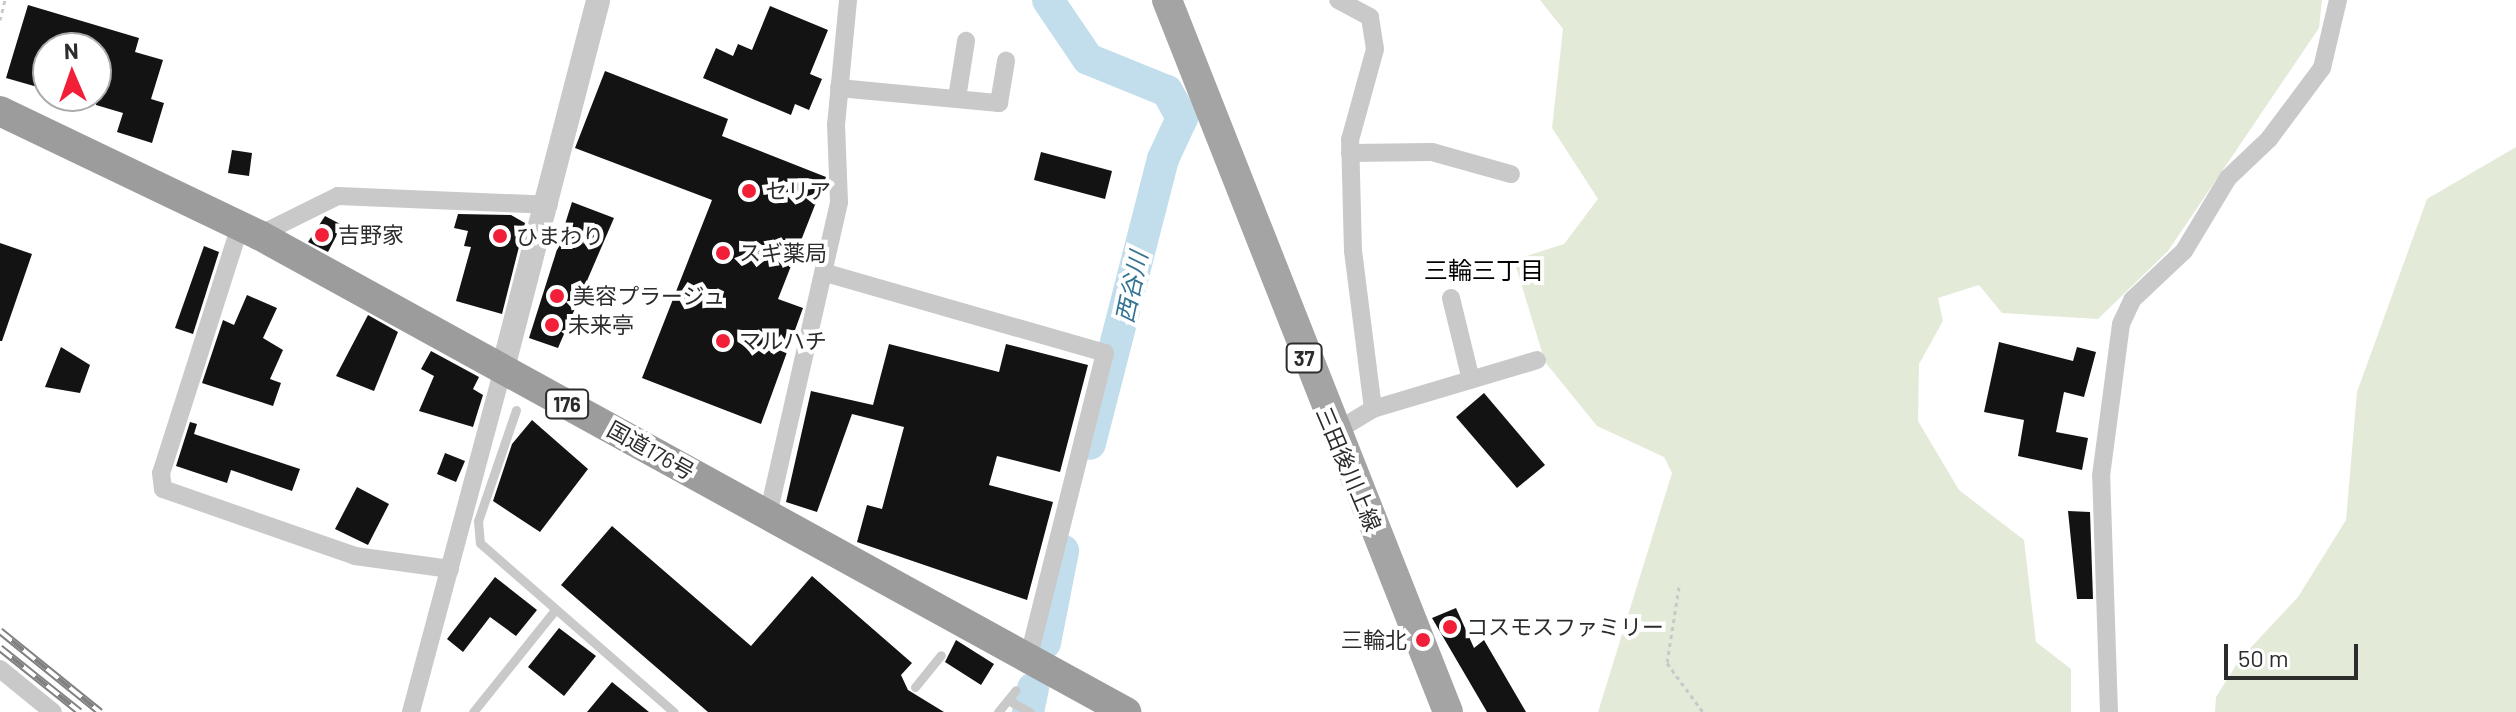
<!DOCTYPE html>
<meta charset="utf-8">
<style>
body{margin:0}
#map{position:relative;width:2516px;height:712px;overflow:hidden;background:#fff;font-family:Barlow,"Noto Sans JP",sans-serif}
div>[style]{position:absolute}
[style*='--x']{left:calc(var(--x)*1px);top:calc(var(--y)*1px);width:calc(var(--w)*1px);rotate:calc(var(--a)*1deg)}
.green>*{inset:0;background:#e3ebd8}
.river>*{height:32px;margin:-16px;padding:0 16px;transform-origin:16px;border-radius:16px;background:#c2deed}
.building>*{inset:0;background:#131313}
.path>*{height:3px;margin-top:-1.5px;transform-origin:0;background:repeating-linear-gradient(90deg,#c9c9c9 0 4px,transparent 0 8px)}
.service>*{height:9px;margin:-4.5px;padding:0 4.5px;transform-origin:4.5px;border-radius:4.5px;background:#c9c9c9}
.minor>*{height:18px;margin:-9px;padding:0 9px;transform-origin:9px;border-radius:9px;background:#c9c9c9}
.tertiary>*{height:24px;margin:-12px;padding:0 12px;transform-origin:12px;border-radius:12px;background:#c9c9c9}
.primary>*{height:30px;margin:-15px;padding:0 15px;transform-origin:15px;border-radius:15px;background:#a4a4a4}
.trunk>*{height:30px;margin:-15px;padding:0 15px;transform-origin:15px;border-radius:15px;background:#9c9c9c}
.rail>*{height:8px;margin-top:-4px;transform-origin:0;background:repeating-linear-gradient(90deg,#fff 0 15px,#818181 0 30px);box-sizing:border-box;border-block:2px solid #818181}
.dots>*{width:22px;height:22px;translate:-50% -50%;box-sizing:border-box;border:4px solid #fff;border-radius:50%}
span{translate:-50% -50%;white-space:nowrap;text-align:center;line-height:1.15;-webkit-text-stroke:8px #fff;paint-order:stroke}
.shield-label span{padding:2px 6px;background:#fff;border:2px solid;border-radius:6px;-webkit-text-stroke-width:0}
.shield-label{font-size:20px;color:#2c2c2c;font-weight:700}
.poi-label{font-size:22px;color:#2c2c2c}
.left{translate:0 -50%;text-align:left}
.right{translate:-100% -50%;text-align:right}
.street-label{font-size:22px;color:#2c2c2c}
.neighbourhood-label{font-size:24px;color:#000}
.water-label{font-size:24px;color:#357393;font-style:italic}
.north{position:absolute;left:32px;top:32px;width:80px;height:80px;box-sizing:border-box;background:#fff;border:2px solid #ababab;border-radius:50%;rotate:358deg;font-size:22px;font-weight:700;line-height:32px;text-align:center;color:#2c2c2c}
.north::after{content:'';display:block;margin:auto;width:28px;height:36px;background:#f12038;clip-path:polygon(50% 0,100% 100%,50% 72%,0 100%)}
.scale{position:absolute;left:2224px;top:644px;width:134px;height:36px;box-sizing:border-box;border:4px solid #2c2c2c;border-top:0;padding-left:10px;font-size:24px;line-height:28px;white-space:nowrap;color:#2c2c2c;-webkit-text-stroke:6px #fff;paint-order:stroke}
</style>
<div id="map">
<div class="green">
<div style="clip-path:polygon(1540px 0,2322px 0,2319px 28px,2168px 251px,2098px 319px,2002px 313px,1979px 285px,1938px 298px,1943px 321px,1919px 364px,1918px 421px,1959px 490px,2024px 540px,2036px 642px,2071px 669px,2071px 712px,1598px 712px,1672px 473px,1664px 457px,1597px 426px,1545px 362px,1514px 260px,1564px 244px,1598px 199px,1552px 128px,1563px 29px)"></div>
<div style="clip-path:polygon(2516px 147px,2516px 712px,2215px 712px,2216px 697px,2240px 659px,2298px 597px,2346px 520px,2357px 392px,2427px 199px)"></div>
</div>
<div class="river">
<div style="--x:1048;--y:0;--w:71;--a:55.9"></div>
<div style="--x:1088;--y:59;--w:85;--a:22.1"></div>
<div style="--x:1167;--y:91;--w:31;--a:61"></div>
<div style="--x:1182;--y:118;--w:45;--a:114.9"></div>
<div style="--x:1163;--y:159;--w:294;--a:104.4"></div>
<div style="--x:1045;--y:643;--w:94;--a:-78.9"></div>
<div style="--x:1028;--y:712;--w:24;--a:-78"></div>
</div>
<div class="building">
<div style="clip-path:polygon(28px 5px,139px 38px,135px 52px,163px 60px,151px 99px,164px 103px,152px 143px,117px 132px,123px 113px,96px 105px,96px 48px,48px 48px,48px 90px,6px 78px)"></div>
<div style="clip-path:polygon(770px 6px,828px 30px,810px 74px,822px 79px,809px 110px,795px 104px,791px 115px,703px 78px,716px 48px,733px 56px,738px 44px,752px 50px)"></div>
<div style="clip-path:polygon(605px 71px,728px 119px,722px 136px,826px 177px,778px 299px,803px 308px,761px 424px,642px 378px,712px 200px,575px 148px)"></div>
<div style="clip-path:polygon(232px 150px,252px 153px,249px 176px,228px 173px)"></div>
<div style="clip-path:polygon(1041px 152px,1112px 171px,1105px 199px,1034px 180px)"></div>
<div style="clip-path:polygon(572px 202px,614px 218px,558px 348px,529px 338px)"></div>
<div style="clip-path:polygon(458px 214px,511px 215px,525px 223px,502px 314px,456px 301px,471px 247px,464px 246px,468px 231px,454px 228px)"></div>
<div style="clip-path:polygon(325px 216px,342px 225px,328px 252px,308px 242px)"></div>
<div style="clip-path:polygon(0 243px,32px 254px,2px 341px,0 341px)"></div>
<div style="clip-path:polygon(204px 246px,219px 252px,193px 334px,175px 328px)"></div>
<div style="clip-path:polygon(247px 295px,277px 308px,263px 338px,283px 350px,270px 379px,281px 383px,273px 406px,202px 383px,223px 320px,234px 325px)"></div>
<div style="clip-path:polygon(368px 315px,398px 332px,374px 391px,336px 376px)"></div>
<div style="clip-path:polygon(1999px 342px,2073px 361px,2077px 347px,2096px 352px,2084px 397px,2064px 392px,2056px 432px,2088px 438px,2082px 470px,2018px 456px,2024px 420px,1984px 412px)"></div>
<div style="clip-path:polygon(889px 344px,999px 372px,1006px 344px,1088px 365px,1060px 472px,997px 456px,989px 485px,1053px 502px,1027px 600px,857px 542px,867px 505px,882px 509px,904px 427px,852px 414px,817px 512px,786px 502px,811px 391px,873px 405px)"></div>
<div style="clip-path:polygon(61px 347px,90px 365px,80px 393px,45px 387px)"></div>
<div style="clip-path:polygon(431px 351px,479px 377px,473px 389px,483px 395px,473px 427px,419px 411px,434px 376px,421px 369px)"></div>
<div style="clip-path:polygon(1484px 393px,1545px 465px,1517px 488px,1456px 417px)"></div>
<div style="clip-path:polygon(532px 420px,588px 469px,540px 532px,493px 501px,512px 444px)"></div>
<div style="clip-path:polygon(190px 422px,197px 424px,194px 434px,300px 469px,292px 491px,231px 470px,227px 483px,176px 466px)"></div>
<div style="clip-path:polygon(445px 453px,465px 461px,456px 482px,437px 474px)"></div>
<div style="clip-path:polygon(357px 487px,389px 504px,368px 545px,335px 529px)"></div>
<div style="clip-path:polygon(2068px 511px,2090px 512px,2093px 599px,2077px 599px)"></div>
<div style="clip-path:polygon(612px 526px,751px 646px,812px 576px,912px 663px,901px 675px,908px 690px,944px 712px,708px 712px,561px 585px)"></div>
<div style="clip-path:polygon(495px 577px,537px 610px,516px 636px,490px 617px,463px 652px,447px 639px)"></div>
<div style="clip-path:polygon(1456px 608px,1474px 648px,1484px 640px,1526px 712px,1487px 712px,1432px 618px)"></div>
<div style="clip-path:polygon(559px 628px,596px 656px,564px 696px,528px 667px)"></div>
<div style="clip-path:polygon(956px 640px,994px 664px,981px 685px,945px 662px)"></div>
<div style="clip-path:polygon(612px 682px,649px 712px,587px 712px)"></div>
</div>
<div class="path">
<div style="--x:0;--y:20;--w:21;--a:-76"></div>
<div style="--x:1679;--y:587;--w:77;--a:99"></div>
<div style="--x:1667;--y:663;--w:61;--a:53.7"></div>
</div>
<div class="service">
<div style="--x:516;--y:410;--w:117;--a:108.9"></div>
<div style="--x:478;--y:521;--w:22;--a:85"></div>
<div style="--x:480;--y:543;--w:257;--a:41.1"></div>
<div style="--x:915;--y:687;--w:41;--a:-50.9"></div>
<div style="--x:1008;--y:700;--w:25;--a:29"></div>
<div style="--x:473;--y:712;--w:131;--a:-51.2"></div>
<div style="--x:998;--y:712;--w:28;--a:-51"></div>
</div>
<div class="minor">
<div style="--x:839;--y:88;--w:161;--a:5.4"></div>
<div style="--x:999;--y:103;--w:43;--a:-80.5"></div>
<div style="--x:957;--y:98;--w:58;--a:-81"></div>
<div style="--x:1350;--y:153;--w:82;--a:-0.7"></div>
<div style="--x:1432;--y:152;--w:82;--a:15.6"></div>
<div style="--x:240;--y:226;--w:259;--a:107.7"></div>
<div style="--x:161;--y:473;--w:16;--a:83"></div>
<div style="--x:163;--y:489;--w:203;--a:19.2"></div>
<div style="--x:355;--y:556;--w:96;--a:7.8"></div>
<div style="--x:259;--y:235;--w:88;--a:-26.3"></div>
<div style="--x:338;--y:196;--w:211;--a:2.4"></div>
<div style="--x:826;--y:273;--w:290;--a:16"></div>
<div style="--x:1105;--y:353;--w:317;--a:104.1"></div>
<div style="--x:1451;--y:298;--w:84;--a:76.3"></div>
<div style="--x:1373;--y:409;--w:171;--a:-16.6"></div>
<div style="--x:1333;--y:433;--w:47;--a:-31"></div>
<div style="--x:1373;--y:409;--w:159;--a:-97.2"></div>
<div style="--x:1353;--y:251;--w:111;--a:-91.5"></div>
<div style="--x:1350;--y:140;--w:94;--a:-74.6"></div>
<div style="--x:1375;--y:49;--w:32;--a:-99"></div>
<div style="--x:1370;--y:17;--w:36;--a:-152"></div>
<div style="--x:768;--y:515;--w:321;--a:-77.2"></div>
<div style="--x:839;--y:202;--w:77;--a:-92.2"></div>
<div style="--x:836;--y:125;--w:126;--a:-84.5"></div>
<div style="--x:0;--y:669;--w:68;--a:39.1"></div>
<div style="--x:411;--y:712;--w:352;--a:-75"></div>
<div style="--x:2109;--y:712;--w:236;--a:-91.9"></div>
<div style="--x:2101;--y:476;--w:153;--a:-82.5"></div>
<div style="--x:2121;--y:324;--w:26;--a:-65"></div>
<div style="--x:2132;--y:300;--w:71;--a:-43.3"></div>
<div style="--x:2184;--y:251;--w:85;--a:-58.9"></div>
<div style="--x:2228;--y:178;--w:57;--a:-43.6"></div>
<div style="--x:2269;--y:139;--w:89;--a:-53.3"></div>
<div style="--x:2322;--y:68;--w:70;--a:-76.8"></div>
</div>
<div class="tertiary">
<div style="--x:502;--y:372;--w:384;--a:-75.5"></div>
</div>
<div class="primary">
<div style="--x:1167;--y:0;--w:765;--a:68.46"></div>
</div>
<div class="trunk">
<div style="--x:0;--y:111;--w:287;--a:25.6"></div>
<div style="--x:259;--y:235;--w:990;--a:28.82"></div>
</div>
<div class="rail">
<div style="--x:0;--y:631;--w:129;--a:39"></div>
<div style="--x:0;--y:648;--w:102;--a:38.7"></div>
</div>
<div class="dots">
<div style="left:749px;top:191px;background:#f12038"></div>
<div style="left:322px;top:235px;background:#f12038"></div>
<div style="left:500px;top:236px;background:#f12038"></div>
<div style="left:723px;top:253px;background:#f12038"></div>
<div style="left:557px;top:296px;background:#f12038"></div>
<div style="left:552px;top:325px;background:#f12038"></div>
<div style="left:723px;top:341px;background:#f12038"></div>
<div style="left:1450px;top:627px;background:#f12038"></div>
<div style="left:1423px;top:640px;background:#f12038"></div>
</div>
<div class="shield-label">
<span style="left:1304px;top:358px">37</span>
<span style="left:567px;top:404px">176</span>
</div>
<div class="poi-label">
<span class="left" style="left:765px;top:191px">セリア</span>
<span class="left" style="left:338px;top:235px">吉野家</span>
<span class="left" style="left:516px;top:236px">ひまわり</span>
<span class="left" style="left:739px;top:253px">スギ薬局</span>
<span class="left" style="left:573px;top:296px">美容プラージュ</span>
<span class="left" style="left:568px;top:325px">未来亭</span>
<span class="left" style="left:739px;top:341px">マルハチ</span>
<span class="left" style="left:1466px;top:627px">コスモスファミリー</span>
<span class="right" style="left:1407px;top:640px">三輪北</span>
</div>
<div class="street-label">
<span style="left:651px;top:450px;rotate:29deg">国道176号</span>
<span style="left:1349px;top:469px;rotate:67deg">三田後川上線</span>
</div>
<div class="neighbourhood-label">
<span style="left:1484px;top:270px">三輪三丁目</span>
</div>
<div class="water-label">
<span style="left:1131px;top:287px;rotate:-78deg">西谷川</span>
</div>
<div class="north">N</div>
<div class="scale">50 m</div>
</div>
